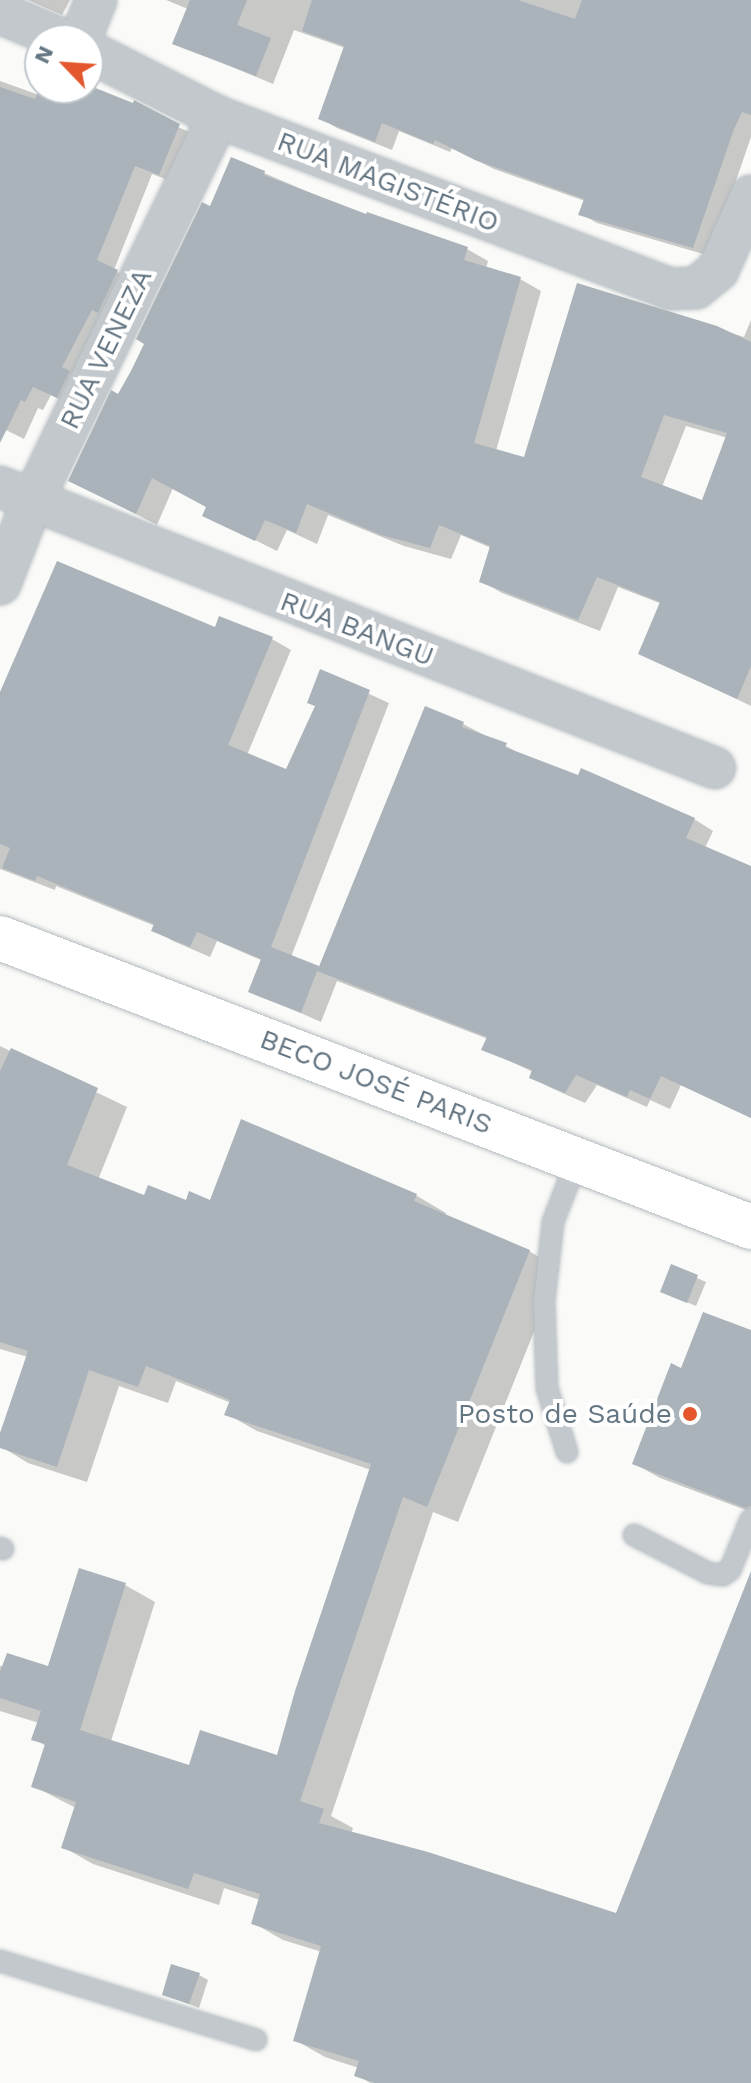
<!DOCTYPE html>
<meta charset="utf-8">
<style>
body{margin:0}
#map{position:relative;width:751px;height:2083px;overflow:hidden;background:#fafaf8;font-family:"Work Sans",sans-serif}
div>[style]{position:absolute}
[style*='--x']{left:calc(var(--x)*1px);top:calc(var(--y)*1px);width:calc(var(--w)*1px);rotate:calc(var(--a)*1deg)}
.shadow>*{inset:0;background:#0003}
.building>*{inset:0;background:#aab3b9}
.roads{filter:drop-shadow(0 0 2px #b3babf) drop-shadow(0 0 2px #b3babf)}
.lane>*{height:20px;margin:-10px;padding:0 10px;transform-origin:10px;border-radius:10px;background:#c3c8cc}
.street>*{height:40px;margin:-20px;padding:0 20px;transform-origin:20px;border-radius:20px;background:#c3c8cc}
.secondary>*{height:44px;margin:-22px;padding:0 22px;transform-origin:22px;border-radius:22px;background:#fff}
.dots>*{width:22px;height:22px;translate:-50% -50%;box-sizing:border-box;border:4px solid #fff;border-radius:50%}
span{translate:-50% -50%;white-space:nowrap;text-align:center;line-height:1.15;-webkit-text-stroke:8px #fff;paint-order:stroke}
.street-label{font-size:28px;color:#657683}
.poi-label{font-size:28px;color:#657683}
.right{translate:-100% -50%;text-align:right}
.north{position:absolute;left:24px;top:24px;width:80px;height:80px;box-sizing:border-box;background:#fff;border:2px solid #c1c8cd;border-radius:50%;rotate:295deg;font-size:22px;font-weight:700;line-height:32px;text-align:center;color:#657683}
.north::after{content:'';display:block;margin:auto;width:28px;height:36px;background:#e4572e;clip-path:polygon(50% 0,100% 100%,50% 72%,0 100%)}
</style>
<div id="map">
<div class="shadow">
<div style="clip-path:polygon(7px 0,70px 0,62px 15px,28px 0)"></div>
<div style="clip-path:polygon(166px 0,751px 0,751px 137px,710px 256px,597px 223px,581px 214px,585px 201px,494px 169px,452px 148px,450px 152px,399px 131px,392px 150px,337px 128px,320px 118px,345px 48px,294px 30px,273px 84px,175px 43px,188px 9px)"></div>
<div style="clip-path:polygon(0 81px,39px 95px,59px 88px,88px 87px,196px 135px,176px 183px,152px 174px,114px 270px,134px 282px,74px 406px,51px 395px,43px 410px,38px 408px,24px 439px,0 427px)"></div>
<div style="clip-path:polygon(evenodd,264px 173px,367px 217px,467px 249px,488px 261px,486px 269px,520px 279px,541px 291px,496px 451px,525px 460px,579px 285px,744px 337px,751px 320px,751px 706px,641px 653px,662px 604px,618px 587px,600px 631px,502px 593px,481px 581px,491px 548px,461px 535px,451px 559px,404px 546px,328px 515px,317px 544px,287px 530px,277px 551px,205px 515px,209px 507px,173px 488px,157px 525px,70px 480px,119px 396px,211px 208px,264px 173px,686px 426px,728px 438px,703px 503px,662px 487px,686px 426px)"></div>
<div style="clip-path:polygon(216px 629px,272px 639px,291px 650px,247px 755px,287px 771px,317px 706px,321px 672px,389px 703px,291px 957px,320px 969px,463px 724px,525px 756px,694px 819px,713px 831px,705px 848px,751px 868px,751px 1118px,681px 1085px,670px 1109px,650px 1100px,647px 1107px,597px 1085px,585px 1103px,551px 1088px,531px 1077px,533px 1072px,484px 1049px,488px 1039px,337px 981px,321px 1022px,251px 991px,263px 961px,217px 941px,210px 957px,173px 941px,154px 930px,155px 926px,56px 886px,55px 890px,0 869px,0 698px)"></div>
<div style="clip-path:polygon(0 1046px,127px 1107px,98px 1180px,145px 1198px,211px 1203px,242px 1121px,417px 1196px,446px 1213px,445px 1216px,529px 1251px,559px 1269px,458px 1522px,433px 1512px,331px 1816px,353px 1828px,351px 1834px,617px 1915px,751px 1573px,751px 2083px,370px 2083px,357px 2075px,359px 2068px,325px 2057px,295px 2040px,322px 1952px,283px 1940px,253px 1923px,260px 1900px,224px 1888px,219px 1905px,93px 1864px,63px 1847px,76px 1808px,33px 1786px,46px 1746px,34px 1739px,39px 1723px,0 1711px,0 1666px,49px 1669px,125px 1585px,155px 1602px,111px 1741px,190px 1768px,278px 1757px,371px 1470px,257px 1431px,227px 1414px,231px 1403px,176px 1381px,168px 1403px,119px 1386px,87px 1482px,28px 1463px,0 1446px,28px 1357px,0 1349px)"></div>
<div style="clip-path:polygon(672px 1267px,706px 1282px,696px 1306px,671px 1296px)"></div>
<div style="clip-path:polygon(751px 1332px,751px 1512px,660px 1478px,635px 1464px,683px 1370px)"></div>
<div style="clip-path:polygon(199px 1975px,208px 1980px,199px 2008px,164px 1994px)"></div>
</div>
<div class="building">
<div style="clip-path:polygon(190px 0,247px 0,237px 25px,271px 38px,256px 76px,172px 44px)"></div>
<div style="clip-path:polygon(312px 0,518px 0,575px 19px,582px 0,751px 0,751px 115px,742px 112px,734px 129px,693px 248px,578px 215px,584px 199px,475px 160px,435px 140px,433px 144px,382px 123px,375px 142px,318px 119px,344px 46px,302px 31px)"></div>
<div style="clip-path:polygon(88px 85px,133px 103px,134px 100px,180px 124px,159px 175px,135px 166px,97px 260px,118px 270px,98px 313px,92px 310px,62px 367px,70px 371px,57px 398px,33px 387px,25px 402px,21px 400px,0 443px,0 87px,35px 99px,40px 87px,88px 88px)"></div>
<div style="clip-path:polygon(evenodd,231px 157px,265px 171px,264px 175px,366px 214px,367px 212px,468px 247px,464px 260px,521px 277px,474px 443px,524px 457px,577px 283px,717px 326px,751px 342px,751px 666px,737px 699px,638px 654px,660px 602px,597px 577px,578px 620px,479px 582px,490px 546px,439px 525px,430px 548px,381px 535px,307px 504px,296px 533px,265px 520px,255px 541px,202px 516px,206px 507px,152px 478px,136px 514px,68px 481px,111px 390px,118px 394px,132px 369px,144px 344px,136px 339px,202px 202px,210px 206px,231px 157px,664px 415px,727px 433px,702px 500px,641px 477px,664px 415px)"></div>
<div style="clip-path:polygon(57px 561px,215px 627px,219px 616px,273px 637px,228px 745px,286px 769px,315px 706px,307px 703px,320px 669px,370px 690px,271px 947px,319px 966px,318px 969px,425px 706px,464px 722px,462px 727px,507px 743px,505px 747px,578px 775px,581px 768px,695px 818px,686px 838px,751px 866px,751px 1118px,661px 1076px,650px 1099px,630px 1090px,627px 1097px,576px 1075px,565px 1093px,529px 1078px,532px 1070px,481px 1050px,487px 1037px,317px 971px,301px 1013px,248px 992px,261px 959px,197px 932px,190px 947px,151px 931px,154px 924px,37px 876px,35px 881px,2px 868px,10px 848px,0 844px,0 692px)"></div>
<div style="clip-path:polygon(11px 1048px,98px 1088px,67px 1165px,144px 1195px,148px 1185px,186px 1200px,189px 1191px,210px 1200px,241px 1119px,417px 1194px,414px 1201px,530px 1250px,427px 1507px,403px 1497px,300px 1801px,324px 1809px,319px 1823px,428px 1852px,616px 1913px,751px 1571px,751px 2083px,375px 2083px,354px 2076px,359px 2061px,293px 2041px,321px 1946px,251px 1924px,260px 1894px,194px 1873px,188px 1889px,61px 1848px,76px 1802px,31px 1787px,45px 1744px,31px 1740px,41px 1711px,0 1698px,0 1672px,7px 1653px,48px 1666px,79px 1568px,126px 1583px,80px 1730px,189px 1765px,200px 1730px,277px 1755px,295px 1691px,371px 1464px,224px 1415px,230px 1400px,146px 1366px,138px 1387px,89px 1370px,57px 1467px,0 1448px,0 1433px,28px 1351px,0 1342px,0 1071px)"></div>
<div style="clip-path:polygon(671px 1264px,698px 1275px,687px 1303px,660px 1292px)"></div>
<div style="clip-path:polygon(703px 1312px,751px 1330px,751px 1506px,745px 1508px,632px 1464px,671px 1363px,681px 1368px)"></div>
<div style="clip-path:polygon(171px 1964px,200px 1973px,189px 2004px,162px 1995px)"></div>
</div>
<div class="roads">
<div class="lane">
<div style="--x:567;--y:1452;--w:67;--a:-107.4"></div>
<div style="--x:547;--y:1388;--w:87;--a:-92"></div>
<div style="--x:544;--y:1301;--w:80;--a:-83.5"></div>
<div style="--x:553;--y:1222;--w:66;--a:-68.8"></div>
<div style="--x:634;--y:1535;--w:83;--a:27.2"></div>
<div style="--x:708;--y:1573;--w:15;--a:8"></div>
<div style="--x:723;--y:1575;--w:9;--a:-36"></div>
<div style="--x:730;--y:1570;--w:55;--a:-67.6"></div>
<div style="--x:0;--y:1548;--w:3;--a:18"></div>
<div style="--x:0;--y:1961;--w:268;--a:17.1"></div>
</div>
<div class="street">
<div style="--x:0;--y:13;--w:69;--a:22.9"></div>
<div style="--x:80;--y:40;--w:43;--a:-68.2"></div>
<div style="--x:88;--y:51;--w:146;--a:26.9"></div>
<div style="--x:218;--y:117;--w:484;--a:20.8"></div>
<div style="--x:670;--y:289;--w:26;--a:-2"></div>
<div style="--x:696;--y:288;--w:28;--a:-39"></div>
<div style="--x:718;--y:270;--w:81;--a:-66"></div>
<div style="--x:0;--y:487;--w:768;--a:21.46"></div>
<div style="--x:0;--y:584;--w:88;--a:-68.7"></div>
<div style="--x:32;--y:502;--w:428;--a:-64.2"></div>
</div>
<div class="secondary">
<div style="--x:0;--y:938;--w:805;--a:21.05"></div>
</div>
</div>
<div class="dots">
<div style="left:690px;top:1414px;background:#e4572e"></div>
</div>
<div class="street-label">
<span style="left:388px;top:182px;rotate:21deg">RUA MAGISTÉRIO</span>
<span style="left:106px;top:349px;rotate:-64deg">RUA VENEZA</span>
<span style="left:357px;top:629px;rotate:21deg">RUA BANGU</span>
<span style="left:376px;top:1082px;rotate:21deg">BECO JOSÉ PARIS</span>
</div>
<div class="poi-label">
<span class="right" style="left:672px;top:1414px">Posto de Saúde</span>
</div>
<div class="north">N</div>
</div>
